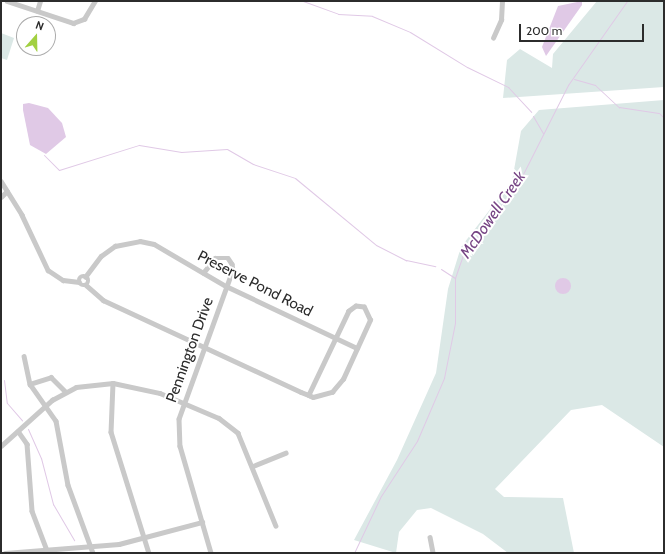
<!DOCTYPE html>
<style>
body{margin:0}
#map{position:relative;width:665px;height:554px;overflow:hidden;background:#fff;font-family:Cabin,sans-serif}
div>[style]{position:absolute}
[style*='--x']{left:calc(var(--x)*1px);top:calc(var(--y)*1px);width:calc(var(--w)*1px);rotate:calc(var(--a)*1deg)}
.green>*{inset:0;background:#dbe8e6}
.water>*{inset:0;background:#e0c9e6}
.round{border-radius:50%}
.stream>*{height:1px;margin:-0.5px;padding:0 0.5px;transform-origin:0.5px;border-radius:0.5px;background:#e0c9e6}
.minor>*{height:4.5px;margin:-2.25px;padding:0 2.25px;transform-origin:2.25px;border-radius:2.25px;background:#c9c9c9}
.minor>.ring{margin:-2.25px;padding:0;box-sizing:content-box;background:none;border:4.5px solid #c9c9c9;border-radius:50%}
span{translate:-50% -50%;white-space:nowrap;text-align:center;line-height:1.15;-webkit-text-stroke:4px #fff;paint-order:stroke}
.street-label{font-size:15px;color:#2c2c2c}
.water-label{font-size:16px;color:#764484;font-style:italic}
.frame{position:absolute;inset:0;border:2px solid #2c2c2c;pointer-events:none}
.north{position:absolute;left:16px;top:16px;width:40px;height:40px;box-sizing:border-box;background:#fff;border:1px solid #ababab;border-radius:50%;rotate:20deg;font-size:11px;font-weight:700;line-height:16px;text-align:center;color:#2c2c2c}
.north::after{content:'';display:block;margin:auto;width:14px;height:18px;background:#a2d041;clip-path:polygon(50% 0,100% 100%,50% 72%,0 100%)}
.scale{position:absolute;left:519px;top:24px;width:125px;height:18px;box-sizing:border-box;border:2px solid #2c2c2c;border-top:0;padding-left:5px;font-size:12px;line-height:14px;white-space:nowrap;color:#2c2c2c;-webkit-text-stroke:3px #fff;paint-order:stroke}
</style>
<div id="map">
<div class="green">
<div style="clip-path:polygon(597px 1px,664px 1px,664px 87px,503px 98px,507px 60px,520px 49px,552px 68px,553px 54px)"></div>
<div style="clip-path:polygon(1px 33px,14px 38px,7px 60px,1px 58px)"></div>
<div style="clip-path:polygon(664px 100px,664px 447px,602px 405px,571px 410px,495px 489px,504px 497px,563px 498px,574px 553px,508px 553px,483px 534px,431px 508px,417px 510px,399px 532px,396px 553px,354px 540px,397px 460px,436px 373px,448px 289px,461px 247px,512px 181px,521px 131px,539px 110px)"></div>
</div>
<div class="water">
<div style="clip-path:polygon(582px 1px,582px 5px,546px 56px,542px 47px,558px 6px)"></div>
<div style="clip-path:polygon(29px 103px,48px 108px,62px 123px,66px 137px,46px 154px,30px 145px,23px 110px,23px 104px)"></div>
<div class="round" style="left:555px;top:278px;width:16px;height:16px"></div>
</div>
<div class="stream">
<div style="--x:303;--y:1;--w:37;--a:20"></div>
<div style="--x:338;--y:14;--w:34;--a:3"></div>
<div style="--x:372;--y:16;--w:41;--a:22.8"></div>
<div style="--x:410;--y:32;--w:67;--a:31.6"></div>
<div style="--x:467;--y:67;--w:46;--a:26"></div>
<div style="--x:508;--y:87;--w:34;--a:47"></div>
<div style="--x:574;--y:79;--w:22;--a:16"></div>
<div style="--x:595;--y:85;--w:33;--a:43"></div>
<div style="--x:619;--y:107;--w:40;--a:8.5"></div>
<div style="--x:659;--y:113;--w:7;--a:45"></div>
<div style="--x:533;--y:116;--w:20;--a:60"></div>
<div style="--x:44;--y:155;--w:21;--a:45"></div>
<div style="--x:59;--y:170;--w:84;--a:-17.4"></div>
<div style="--x:139;--y:145;--w:43;--a:9.5"></div>
<div style="--x:181;--y:152;--w:46;--a:-3.7"></div>
<div style="--x:227;--y:149;--w:30;--a:30"></div>
<div style="--x:253;--y:164;--w:44;--a:18.4"></div>
<div style="--x:295;--y:178;--w:105;--a:39.6"></div>
<div style="--x:376;--y:245;--w:34;--a:27"></div>
<div style="--x:406;--y:260;--w:30;--a:12"></div>
<div style="--x:441;--y:269;--w:17;--a:33"></div>
<div style="--x:4;--y:380;--w:23;--a:83"></div>
<div style="--x:7;--y:403;--w:23;--a:49"></div>
<div style="--x:28;--y:429;--w:32;--a:66"></div>
<div style="--x:41;--y:458;--w:48;--a:75.4"></div>
<div style="--x:53;--y:504;--w:42;--a:59.7"></div>
<div style="--x:354;--y:553;--w:63;--a:-64.7"></div>
<div style="--x:381;--y:496;--w:66;--a:-56.8"></div>
<div style="--x:417;--y:441;--w:69;--a:-66.8"></div>
<div style="--x:444;--y:378;--w:56;--a:-78.7"></div>
<div style="--x:455;--y:323;--w:45;--a:-90"></div>
<div style="--x:455;--y:278;--w:24;--a:-71"></div>
<div style="--x:463;--y:255;--w:92;--a:-52.5"></div>
<div style="--x:519;--y:182;--w:109;--a:-63.2"></div>
<div style="--x:568;--y:85;--w:103;--a:-54.9"></div>
</div>
<div class="minor">
<div style="--x:7;--y:1;--w:70;--a:18.4"></div>
<div style="--x:73;--y:23;--w:12;--a:-20"></div>
<div style="--x:84;--y:19;--w:21;--a:-59"></div>
<div style="--x:37;--y:11;--w:10;--a:-73"></div>
<div style="--x:493;--y:38;--w:20;--a:-66"></div>
<div style="--x:501;--y:20;--w:19;--a:-87"></div>
<div style="--x:1;--y:181;--w:40;--a:58"></div>
<div style="--x:22;--y:215;--w:61;--a:64.7"></div>
<div style="--x:48;--y:270;--w:18;--a:34"></div>
<div style="--x:63;--y:280;--w:16;--a:7"></div>
<div style="--x:1;--y:197;--w:8;--a:-45"></div>
<div style="--x:203;--y:273;--w:19;--a:-51"></div>
<div style="--x:215;--y:258;--w:13;--a:0"></div>
<div style="--x:228;--y:258;--w:7;--a:56"></div>
<div style="--x:232;--y:264;--w:6;--a:81"></div>
<div style="--x:233;--y:270;--w:158;--a:109.9"></div>
<div style="--x:179;--y:419;--w:27;--a:88"></div>
<div style="--x:180;--y:446;--w:111;--a:73.8"></div>
<div class="ring" style="left:79.5px;top:276.5px;width:4.5px;height:4.5px"></div>
<div style="--x:85;--y:277;--w:26;--a:-53"></div>
<div style="--x:101;--y:256;--w:17;--a:-36"></div>
<div style="--x:115;--y:246;--w:25;--a:-11"></div>
<div style="--x:140;--y:241;--w:14;--a:12"></div>
<div style="--x:154;--y:244;--w:83;--a:30.3"></div>
<div style="--x:226;--y:286;--w:145;--a:25.3"></div>
<div style="--x:86;--y:285;--w:23;--a:41"></div>
<div style="--x:103;--y:300;--w:218;--a:24.9"></div>
<div style="--x:301;--y:392;--w:9;--a:21"></div>
<div style="--x:309;--y:395;--w:4;--a:27"></div>
<div style="--x:313;--y:397;--w:20;--a:-15"></div>
<div style="--x:332;--y:392;--w:17;--a:-50"></div>
<div style="--x:343;--y:379;--w:65;--a:-65.4"></div>
<div style="--x:370;--y:320;--w:14;--a:-115"></div>
<div style="--x:364;--y:307;--w:8;--a:-173"></div>
<div style="--x:356;--y:306;--w:9;--a:144"></div>
<div style="--x:349;--y:311;--w:93;--a:115.5"></div>
<div style="--x:24;--y:356;--w:29;--a:78"></div>
<div style="--x:30;--y:384;--w:45;--a:54.9"></div>
<div style="--x:56;--y:421;--w:65;--a:79.4"></div>
<div style="--x:68;--y:485;--w:72;--a:69.8"></div>
<div style="--x:113;--y:383;--w:49;--a:92.3"></div>
<div style="--x:111;--y:432;--w:127;--a:72.6"></div>
<div style="--x:30;--y:384;--w:22;--a:-18"></div>
<div style="--x:51;--y:377;--w:20;--a:45"></div>
<div style="--x:18;--y:431;--w:16;--a:55"></div>
<div style="--x:27;--y:444;--w:67;--a:85.7"></div>
<div style="--x:32;--y:511;--w:45;--a:69.1"></div>
<div style="--x:1;--y:446;--w:69;--a:-42"></div>
<div style="--x:52;--y:400;--w:27;--a:-28"></div>
<div style="--x:76;--y:387;--w:37;--a:-6"></div>
<div style="--x:113;--y:383;--w:48;--a:12"></div>
<div style="--x:160;--y:393;--w:64;--a:23"></div>
<div style="--x:219;--y:418;--w:24;--a:38"></div>
<div style="--x:238;--y:433;--w:100;--a:67.8"></div>
<div style="--x:253;--y:466;--w:35;--a:-22"></div>
<div style="--x:430;--y:537;--w:16;--a:79"></div>
<div style="--x:5;--y:553;--w:114;--a:-4.5"></div>
<div style="--x:119;--y:544;--w:86;--a:-14.8"></div>
</div>
<div class="street-label">
<span style="left:255px;top:284px;rotate:27deg">Preserve Pond Road</span>
<span style="left:190px;top:350px;rotate:-70deg">Pennington Drive</span>
</div>
<div class="water-label">
<span style="left:493px;top:215px;rotate:-55deg">McDowell Creek</span>
</div>
<div class="frame"></div>
<div class="north">N</div>
<div class="scale">200 m</div>
</div>
